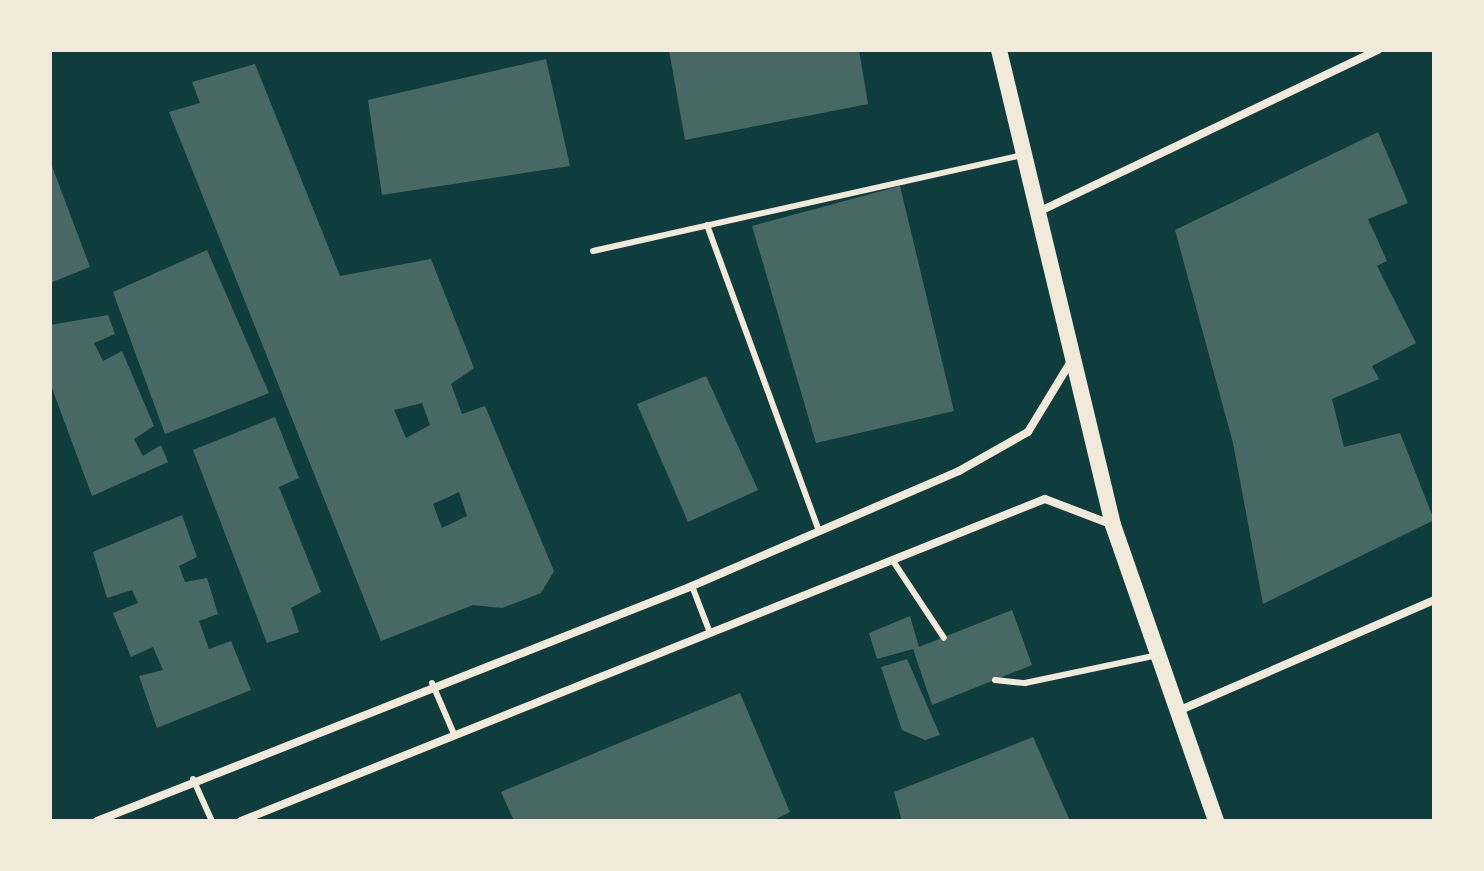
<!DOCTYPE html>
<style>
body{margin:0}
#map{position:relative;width:1484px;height:871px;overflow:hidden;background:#0f3d3e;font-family:"Crimson Pro",serif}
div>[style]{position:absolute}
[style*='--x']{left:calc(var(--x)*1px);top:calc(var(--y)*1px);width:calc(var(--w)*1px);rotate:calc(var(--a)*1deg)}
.building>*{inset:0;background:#486865}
.service>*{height:6px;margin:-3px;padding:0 3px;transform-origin:3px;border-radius:3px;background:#f1e9da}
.minor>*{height:8px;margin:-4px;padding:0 4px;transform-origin:4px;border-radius:4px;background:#f1e9da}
.secondary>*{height:16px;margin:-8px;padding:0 8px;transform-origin:8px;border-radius:8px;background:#f1e9da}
span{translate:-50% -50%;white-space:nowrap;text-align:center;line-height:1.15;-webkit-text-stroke:8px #f1e9da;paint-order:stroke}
.frame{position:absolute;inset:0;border:52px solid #f1e9da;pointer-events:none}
</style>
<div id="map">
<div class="building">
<div style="clip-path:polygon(669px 50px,859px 50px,868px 104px,685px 140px)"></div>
<div style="clip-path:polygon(546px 59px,570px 166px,382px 195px,368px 100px)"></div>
<div style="clip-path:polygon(evenodd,255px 64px,340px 276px,431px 259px,474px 368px,451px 384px,462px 414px,485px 406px,554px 571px,541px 593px,502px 608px,473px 605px,381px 641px,169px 112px,200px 103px,192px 82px,255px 64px,422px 403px,430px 425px,406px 438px,394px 410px,422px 403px,255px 64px,459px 492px,467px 516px,442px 528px,433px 504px,459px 492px)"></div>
<div style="clip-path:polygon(1378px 132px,1408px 203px,1368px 219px,1387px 261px,1377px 266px,1416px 343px,1372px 366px,1379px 379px,1332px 399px,1344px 447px,1400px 433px,1434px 520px,1263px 604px,1233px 443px,1175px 230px)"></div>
<div style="clip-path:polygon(50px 161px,90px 267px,50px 283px)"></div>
<div style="clip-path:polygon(900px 186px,954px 411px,816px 443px,752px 226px)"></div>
<div style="clip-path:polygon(207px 250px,269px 393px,165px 434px,113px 292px)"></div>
<div style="clip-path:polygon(108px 315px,115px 334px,94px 343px,103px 361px,122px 351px,154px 426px,134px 439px,143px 456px,161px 445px,168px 462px,92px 496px,50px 383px,50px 325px)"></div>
<div style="clip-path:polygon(706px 376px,758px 490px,688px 522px,637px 404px)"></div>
<div style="clip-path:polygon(275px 417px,299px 478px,279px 487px,321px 592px,291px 608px,299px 632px,267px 643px,193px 450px)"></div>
<div style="clip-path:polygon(182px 515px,197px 557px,179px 566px,185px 582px,207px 578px,218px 614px,199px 621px,209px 649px,231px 641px,251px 690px,157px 728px,139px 676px,163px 670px,153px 647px,131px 657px,113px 613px,138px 603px,132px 590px,107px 598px,93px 552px)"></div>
<div style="clip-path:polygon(1012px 610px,1032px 665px,932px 705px,913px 649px,877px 659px,869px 633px,910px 616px,919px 647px)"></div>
<div style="clip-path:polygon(907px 659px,940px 735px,925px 740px,902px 730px,881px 667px)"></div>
<div style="clip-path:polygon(740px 693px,790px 812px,772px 821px,514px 821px,501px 792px)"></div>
<div style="clip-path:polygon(1033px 737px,1070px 821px,902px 821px,894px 792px)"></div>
</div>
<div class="service">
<div style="--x:707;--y:225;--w:326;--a:69.9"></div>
<div style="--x:593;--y:251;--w:440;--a:-12.6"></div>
<div style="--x:893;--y:561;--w:92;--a:56.5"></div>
<div style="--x:692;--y:586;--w:50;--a:69"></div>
<div style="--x:995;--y:680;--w:30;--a:6"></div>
<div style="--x:1025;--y:683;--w:131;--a:-11.9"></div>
<div style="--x:432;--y:683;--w:56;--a:66.7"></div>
<div style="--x:193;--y:779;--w:46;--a:65.7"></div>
</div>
<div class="minor">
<div style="--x:1036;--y:213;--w:379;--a:-25.5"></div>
<div style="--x:1178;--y:711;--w:279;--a:-23.4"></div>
<div style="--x:97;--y:821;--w:640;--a:-21.55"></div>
<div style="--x:692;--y:586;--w:291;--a:-23.3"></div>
<div style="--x:959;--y:471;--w:79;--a:-29.5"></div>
<div style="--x:1028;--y:432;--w:81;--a:-58.7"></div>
<div style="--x:241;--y:821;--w:866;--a:-21.83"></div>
<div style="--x:1045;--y:499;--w:73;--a:20.9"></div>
</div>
<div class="secondary">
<div style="--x:999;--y:50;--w:488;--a:76.5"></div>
<div style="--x:1113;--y:525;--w:313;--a:70.8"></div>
</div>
<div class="frame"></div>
</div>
